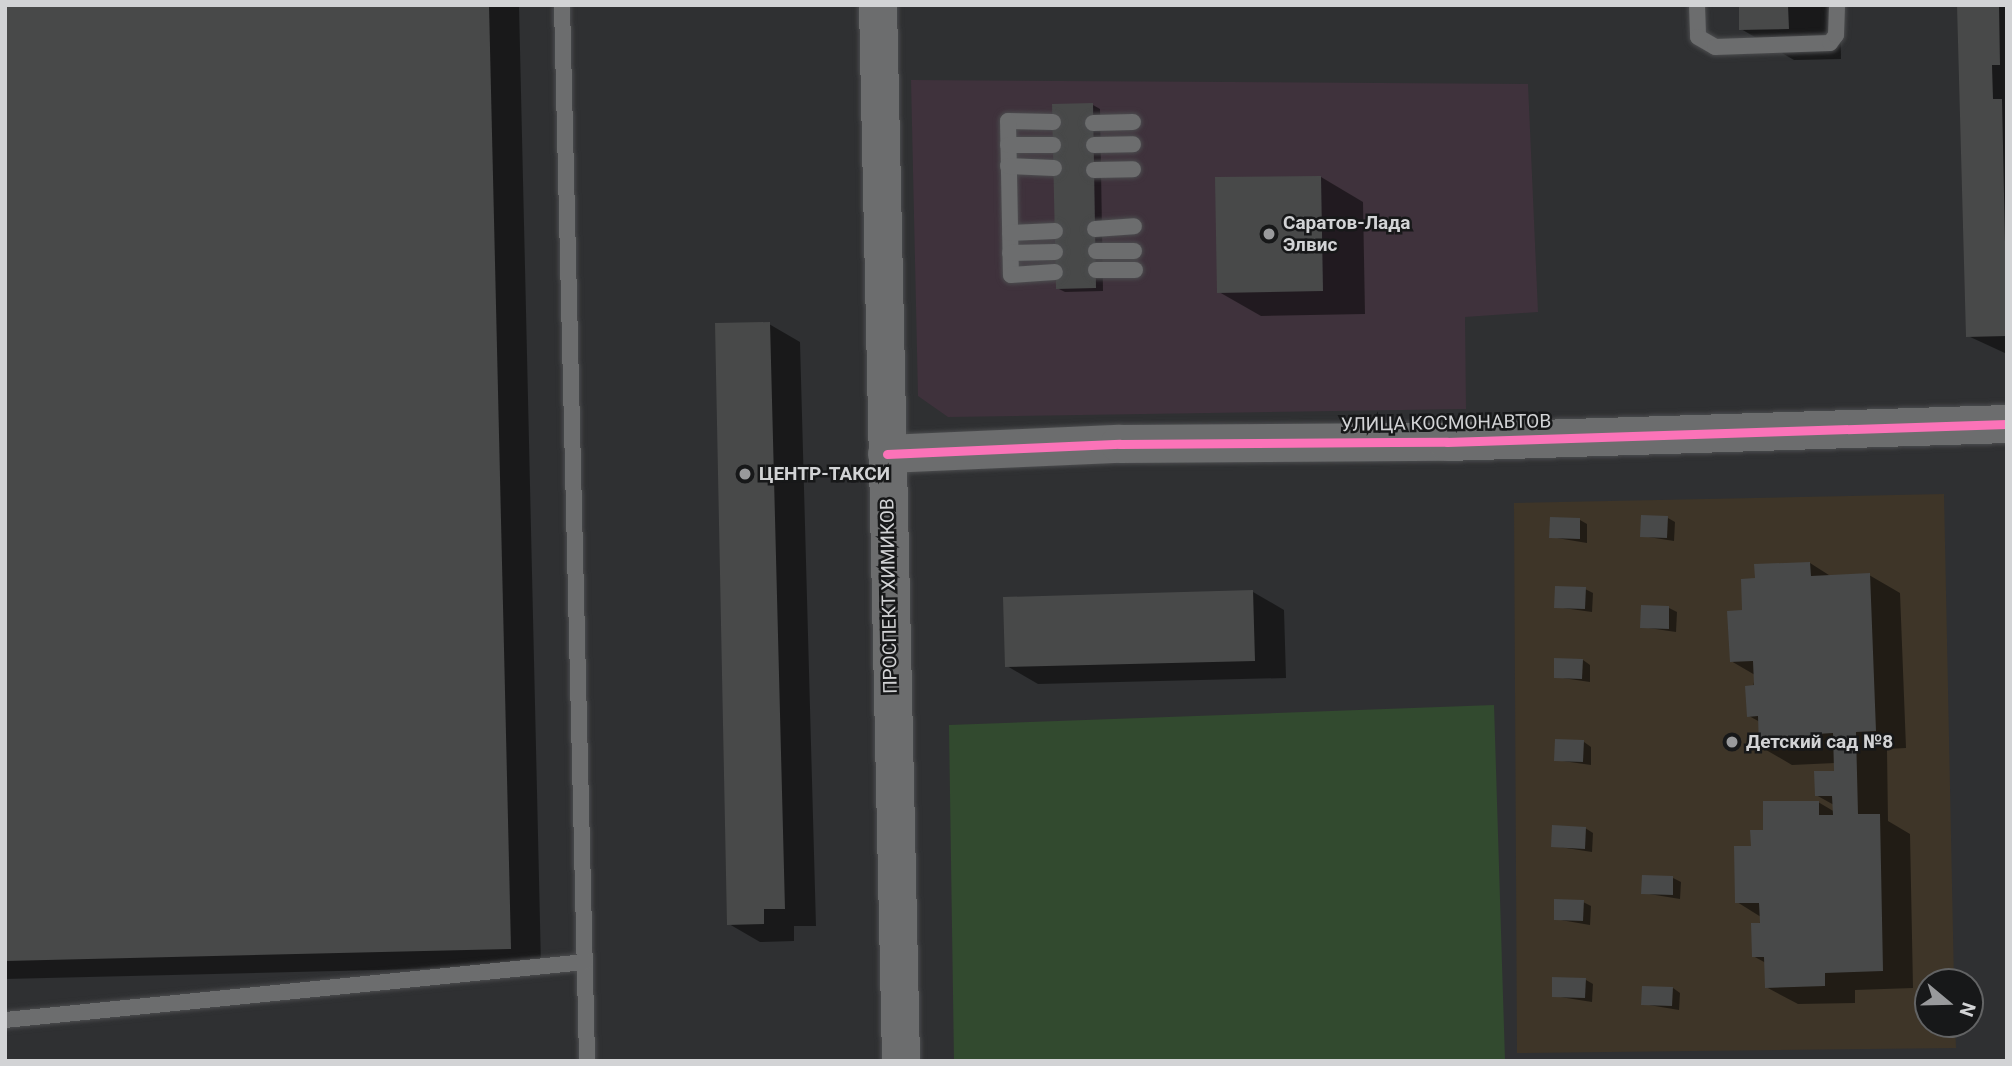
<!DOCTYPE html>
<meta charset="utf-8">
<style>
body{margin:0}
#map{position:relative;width:2012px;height:1066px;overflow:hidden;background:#2f3032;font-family:Roboto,sans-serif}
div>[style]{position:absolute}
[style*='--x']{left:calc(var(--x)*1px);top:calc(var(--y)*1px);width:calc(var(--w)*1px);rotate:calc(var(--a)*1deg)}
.commercial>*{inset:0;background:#3f323c}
.education>*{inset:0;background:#3e3528}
.green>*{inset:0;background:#324a2f}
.shadow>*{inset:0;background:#0007}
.building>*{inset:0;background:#484949}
.roads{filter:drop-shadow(0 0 2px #4c4d4f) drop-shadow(0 0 2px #4c4d4f)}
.service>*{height:16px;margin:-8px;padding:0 8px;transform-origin:8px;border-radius:8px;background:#6c6d6e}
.tertiary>*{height:38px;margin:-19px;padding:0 19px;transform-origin:19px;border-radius:19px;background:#6c6d6e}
.secondary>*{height:38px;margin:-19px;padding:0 19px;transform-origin:19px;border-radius:19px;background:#6c6d6e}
.cycleway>*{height:9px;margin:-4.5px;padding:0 4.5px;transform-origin:4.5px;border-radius:4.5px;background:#fb73b8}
.dots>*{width:19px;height:19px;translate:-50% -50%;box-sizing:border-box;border:4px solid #171819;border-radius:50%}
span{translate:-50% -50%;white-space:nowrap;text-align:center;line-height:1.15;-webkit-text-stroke:5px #171819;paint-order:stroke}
.poi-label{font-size:19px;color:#d2d3d5;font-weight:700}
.left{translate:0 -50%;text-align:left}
.street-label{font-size:19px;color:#d2d3d5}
.frame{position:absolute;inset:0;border:7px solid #d2d3d5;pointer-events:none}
.north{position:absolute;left:1914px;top:968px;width:70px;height:70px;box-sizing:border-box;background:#171819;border:2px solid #626364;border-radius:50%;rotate:109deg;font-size:19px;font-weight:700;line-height:28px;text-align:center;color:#d2d3d5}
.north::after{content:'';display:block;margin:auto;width:24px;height:32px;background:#999a9c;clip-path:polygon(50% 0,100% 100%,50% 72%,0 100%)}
</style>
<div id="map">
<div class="commercial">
<div style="clip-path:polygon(911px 80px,1528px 84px,1538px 312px,1465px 317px,1466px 409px,948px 417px,918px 396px)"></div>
</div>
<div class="education">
<div style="clip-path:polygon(1944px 494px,1954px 982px,1928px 982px,1928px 1024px,1955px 1024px,1956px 1048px,1517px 1053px,1514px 503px)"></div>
</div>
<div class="green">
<div style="clip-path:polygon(1494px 705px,1505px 1061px,954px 1061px,949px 725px)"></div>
</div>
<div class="shadow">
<div style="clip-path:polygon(5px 5px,519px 5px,541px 966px,5px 979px)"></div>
<div style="clip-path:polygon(1740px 5px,1840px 5px,1841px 59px,1794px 60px,1741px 29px)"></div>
<div style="clip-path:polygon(1959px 5px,2007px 5px,2007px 354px,1968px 336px)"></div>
<div style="clip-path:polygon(1093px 105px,1100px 109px,1103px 291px,1065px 292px,1057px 288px)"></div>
<div style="clip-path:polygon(1321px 177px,1363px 202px,1365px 314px,1261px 316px,1219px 292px)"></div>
<div style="clip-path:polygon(769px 324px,800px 342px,816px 926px,794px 926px,794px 941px,760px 942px,729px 924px)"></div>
<div style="clip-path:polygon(1668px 518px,1675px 522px,1674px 541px,1642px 536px)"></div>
<div style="clip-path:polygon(1580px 520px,1587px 524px,1587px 543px,1551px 537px)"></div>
<div style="clip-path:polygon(1810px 563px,1832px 577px,1869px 575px,1900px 593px,1906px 748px,1887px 749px,1888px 821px,1910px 834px,1913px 988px,1855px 990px,1855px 1003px,1798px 1004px,1766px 987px,1766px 963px,1753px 956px,1761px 917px,1737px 902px,1753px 848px,1765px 832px,1818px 802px,1835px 812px,1834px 805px,1816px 795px,1836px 773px,1835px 763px,1792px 765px,1761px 747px,1760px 722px,1749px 716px,1755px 675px,1731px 661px,1757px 580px)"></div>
<div style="clip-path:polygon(1585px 589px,1593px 593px,1592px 612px,1556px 607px)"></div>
<div style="clip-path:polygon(1253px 592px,1284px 610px,1286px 678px,1038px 684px,1007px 666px)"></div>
<div style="clip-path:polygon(1669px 608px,1677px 612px,1676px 632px,1642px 627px)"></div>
<div style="clip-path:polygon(1583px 660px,1590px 665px,1590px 682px,1556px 677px)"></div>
<div style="clip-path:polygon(1584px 742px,1591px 747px,1591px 765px,1556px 760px)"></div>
<div style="clip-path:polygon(1585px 828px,1593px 833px,1592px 852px,1553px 846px)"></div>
<div style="clip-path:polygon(1673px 878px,1681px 882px,1680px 899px,1643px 893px)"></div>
<div style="clip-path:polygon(1583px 902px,1591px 906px,1590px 925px,1555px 919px)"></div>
<div style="clip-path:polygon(1586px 980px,1593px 984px,1592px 1002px,1554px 996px)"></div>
<div style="clip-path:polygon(1673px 988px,1680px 993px,1679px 1010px,1643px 1004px)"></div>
</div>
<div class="building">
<div style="clip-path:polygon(5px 5px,489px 5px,511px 949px,5px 961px)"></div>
<div style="clip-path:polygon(1739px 5px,1788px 5px,1789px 29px,1739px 30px)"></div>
<div style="clip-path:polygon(1957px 5px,1999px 5px,2000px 65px,1992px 65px,1993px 99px,2002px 99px,2007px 336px,1966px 337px)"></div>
<div style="clip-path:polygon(1093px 103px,1096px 288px,1056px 289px,1052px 104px)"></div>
<div style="clip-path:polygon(1321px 176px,1323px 291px,1217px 293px,1215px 177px)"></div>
<div style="clip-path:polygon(770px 322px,785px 909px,764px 909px,764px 924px,727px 925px,715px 323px)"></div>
<div style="clip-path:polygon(1641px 515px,1668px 516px,1667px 538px,1640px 537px)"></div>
<div style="clip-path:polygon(1550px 517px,1580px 518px,1580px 539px,1549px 538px)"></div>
<div style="clip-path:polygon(1810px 562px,1811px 576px,1870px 573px,1876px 731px,1856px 732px,1858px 814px,1880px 814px,1883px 971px,1825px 973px,1825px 986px,1765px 988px,1764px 957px,1752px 957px,1751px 923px,1760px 923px,1759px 903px,1735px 903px,1734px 846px,1751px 846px,1750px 830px,1763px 830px,1763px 801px,1819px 801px,1819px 815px,1833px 815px,1832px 796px,1815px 796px,1814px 771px,1834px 771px,1833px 733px,1817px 734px,1818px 746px,1759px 748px,1758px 716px,1747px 717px,1745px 686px,1754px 685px,1753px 661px,1730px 662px,1727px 611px,1742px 610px,1741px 579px,1755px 578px,1754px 564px)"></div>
<div style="clip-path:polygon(1555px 586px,1586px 587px,1585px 609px,1554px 608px)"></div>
<div style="clip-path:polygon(1253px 590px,1255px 661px,1005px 667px,1003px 597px)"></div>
<div style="clip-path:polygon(1641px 605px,1669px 606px,1669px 629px,1640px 628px)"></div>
<div style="clip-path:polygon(1554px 658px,1583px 659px,1582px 679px,1554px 678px)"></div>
<div style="clip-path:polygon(1555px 739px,1584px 740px,1583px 762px,1554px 761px)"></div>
<div style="clip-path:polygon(1552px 825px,1586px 827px,1585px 849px,1551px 847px)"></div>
<div style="clip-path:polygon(1642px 875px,1673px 876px,1673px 895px,1641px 894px)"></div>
<div style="clip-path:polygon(1554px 899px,1584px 900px,1583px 921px,1554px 920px)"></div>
<div style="clip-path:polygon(1552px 977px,1586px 978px,1585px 998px,1552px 997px)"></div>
<div style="clip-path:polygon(1642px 986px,1673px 987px,1672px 1006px,1641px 1005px)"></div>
</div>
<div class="roads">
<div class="service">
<div style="--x:562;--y:5;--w:1056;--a:88.64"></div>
<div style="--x:1697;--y:5;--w:32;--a:88"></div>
<div style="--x:1698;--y:37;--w:20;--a:30"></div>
<div style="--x:1715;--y:47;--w:115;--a:-2"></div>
<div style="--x:1830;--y:43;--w:10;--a:-53"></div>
<div style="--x:1836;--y:35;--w:30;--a:-88"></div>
<div style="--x:1053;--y:122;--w:45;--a:-178.7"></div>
<div style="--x:1008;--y:121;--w:154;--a:88.9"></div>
<div style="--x:1011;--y:275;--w:44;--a:-3.9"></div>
<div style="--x:1093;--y:123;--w:40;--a:-1.4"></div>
<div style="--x:1008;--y:145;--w:45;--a:0"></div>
<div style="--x:1094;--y:145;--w:39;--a:-1"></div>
<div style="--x:1008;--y:166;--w:46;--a:2.5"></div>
<div style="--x:1094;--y:170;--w:39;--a:-1"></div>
<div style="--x:1095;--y:229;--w:39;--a:-4"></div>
<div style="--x:1010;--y:233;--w:45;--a:-2.5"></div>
<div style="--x:1096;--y:251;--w:38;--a:0"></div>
<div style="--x:1010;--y:253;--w:45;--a:-1.3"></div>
<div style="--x:1096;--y:270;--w:39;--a:0"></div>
<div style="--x:5;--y:1020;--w:583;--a:-5.71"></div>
</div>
<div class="tertiary">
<div style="--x:887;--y:454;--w:233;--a:-2.5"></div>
<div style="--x:1120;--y:444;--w:327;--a:-0.4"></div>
<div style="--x:1447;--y:442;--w:560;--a:-1.84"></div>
</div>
<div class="secondary">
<div style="--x:878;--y:5;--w:1056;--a:88.75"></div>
</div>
</div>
<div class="cycleway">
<div style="--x:887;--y:454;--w:233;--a:-2.5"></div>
<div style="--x:1120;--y:444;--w:327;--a:-0.4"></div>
<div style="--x:1447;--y:442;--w:560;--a:-1.84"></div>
</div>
<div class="dots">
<div style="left:1269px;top:234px;background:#999a9c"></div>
<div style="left:745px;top:474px;background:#999a9c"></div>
<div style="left:1732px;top:742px;background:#999a9c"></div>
</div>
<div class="poi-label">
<span class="left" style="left:1283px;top:234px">Саратов-Лада<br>Элвис</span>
<span class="left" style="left:759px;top:474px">ЦЕНТР-ТАКСИ</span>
<span class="left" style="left:1746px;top:742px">Детский сад №8</span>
</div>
<div class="street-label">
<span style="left:1446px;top:423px;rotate:-1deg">УЛИЦА КОСМОНАВТОВ</span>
<span style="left:889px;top:596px;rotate:-91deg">ПРОСПЕКТ ХИМИКОВ</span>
</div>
<div class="frame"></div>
<div class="north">N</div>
</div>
